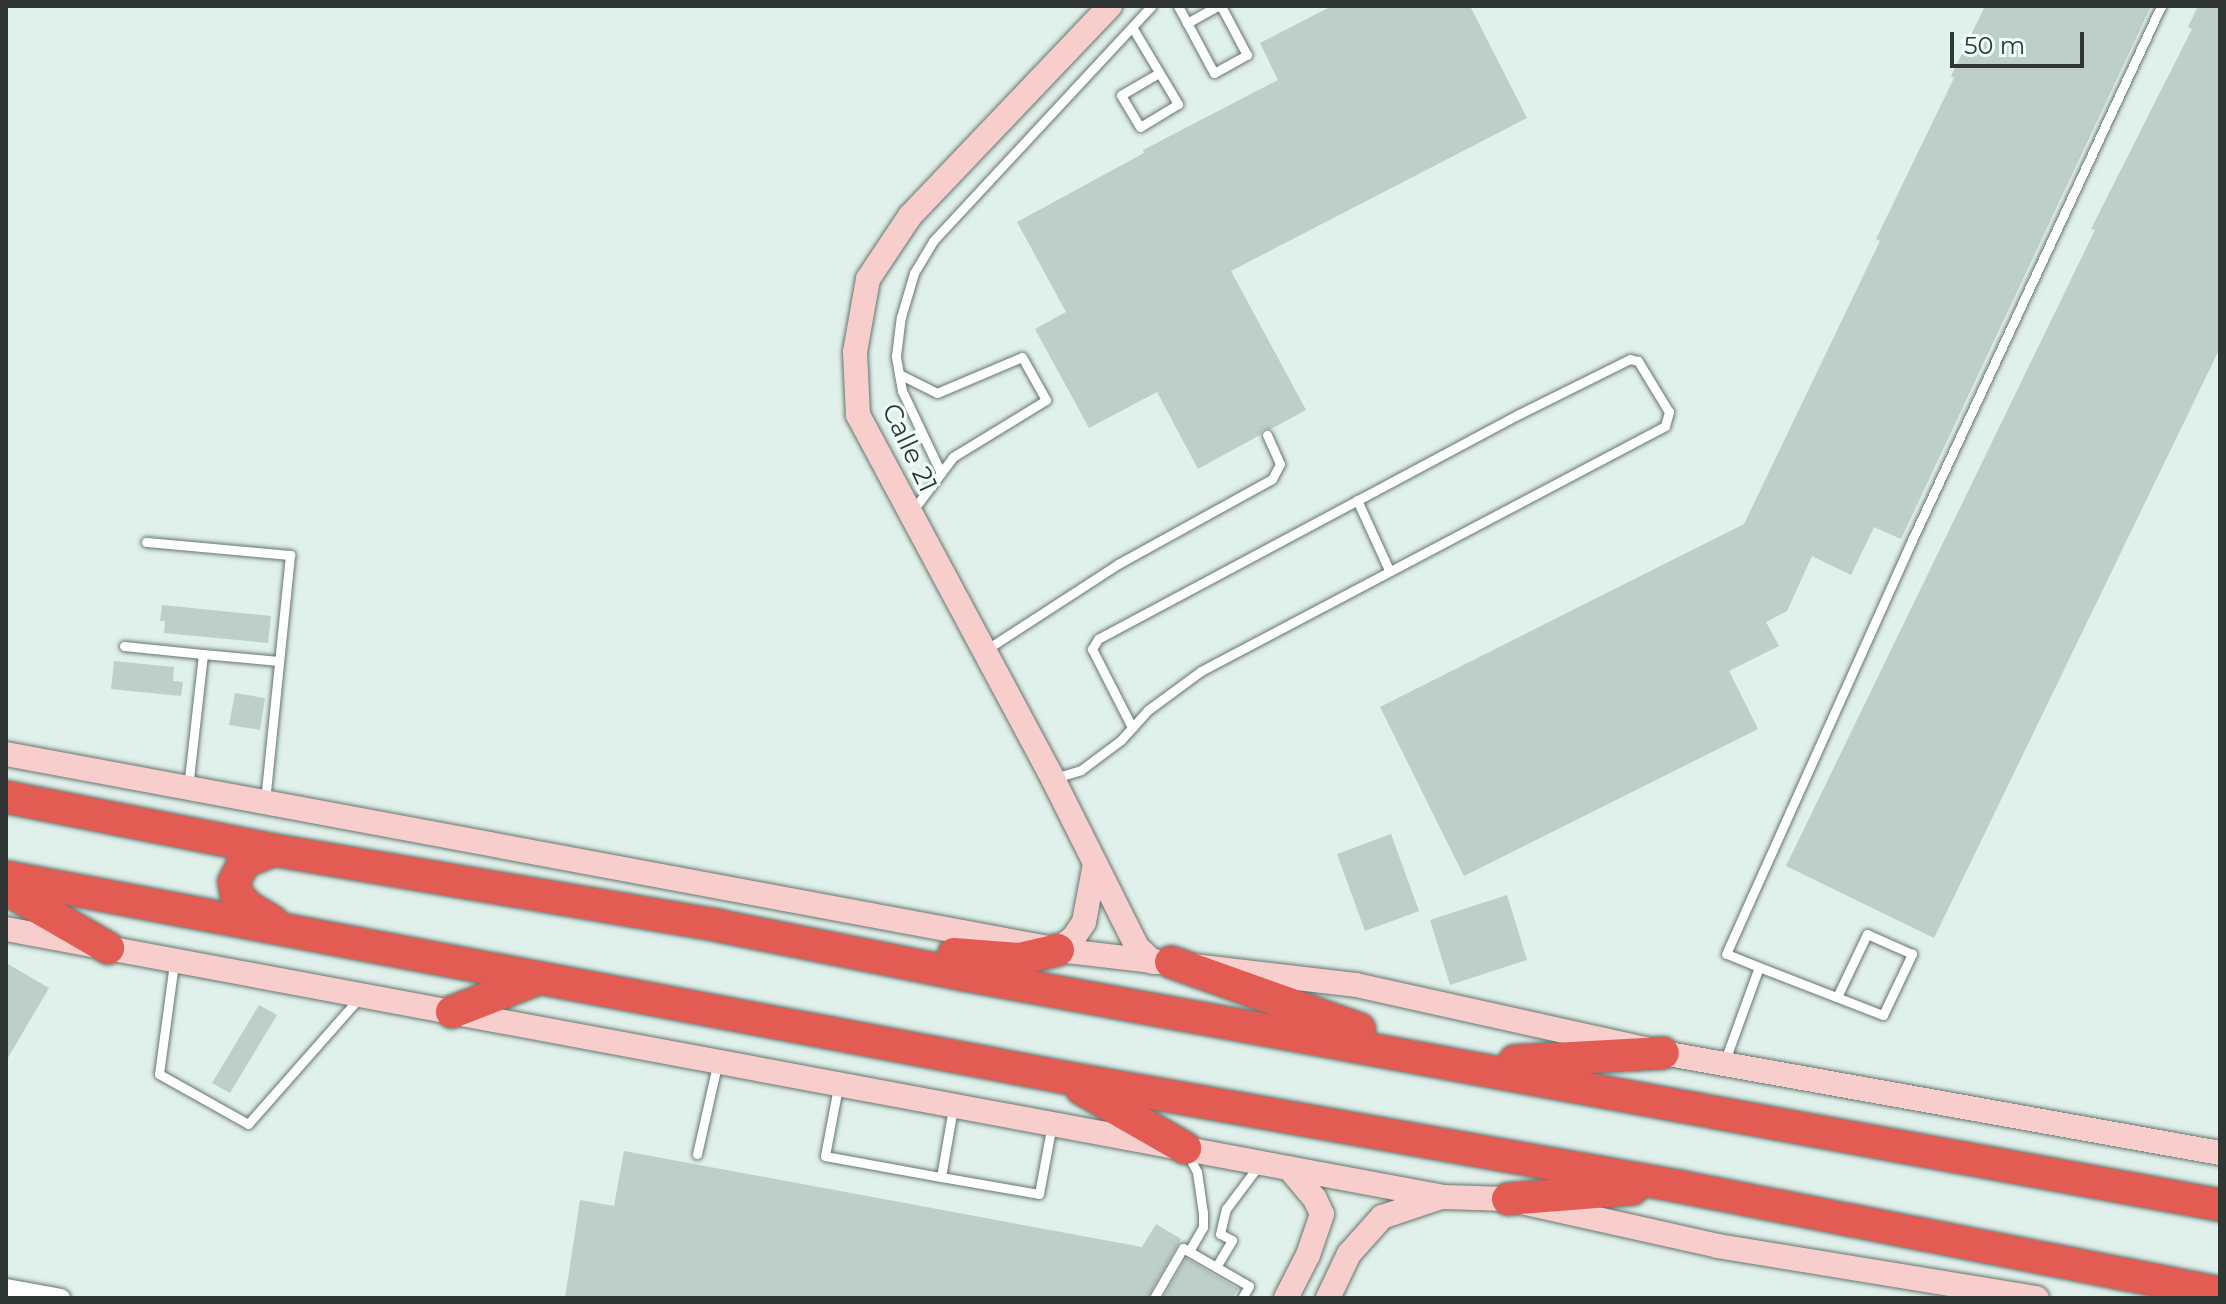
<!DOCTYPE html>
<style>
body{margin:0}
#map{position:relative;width:2226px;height:1304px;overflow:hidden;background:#e0f0ea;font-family:Montserrat,sans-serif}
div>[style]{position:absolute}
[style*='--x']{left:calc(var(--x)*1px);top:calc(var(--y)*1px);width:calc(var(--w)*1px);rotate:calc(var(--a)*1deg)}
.building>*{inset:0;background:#becec8}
.roads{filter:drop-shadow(0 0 2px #66756f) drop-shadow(0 0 2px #66756f)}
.lane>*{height:9px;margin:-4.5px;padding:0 4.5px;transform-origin:4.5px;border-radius:4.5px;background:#fff}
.street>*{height:18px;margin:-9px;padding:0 9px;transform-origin:9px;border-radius:9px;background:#fff}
.secondary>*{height:24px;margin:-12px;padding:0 12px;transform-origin:12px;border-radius:12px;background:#f7cecb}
.highway>*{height:32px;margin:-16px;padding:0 16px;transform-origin:16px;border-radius:16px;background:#e35c53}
span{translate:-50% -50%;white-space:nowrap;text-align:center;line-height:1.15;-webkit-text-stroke:6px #edfdf7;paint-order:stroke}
.street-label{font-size:26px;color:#2f3633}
.frame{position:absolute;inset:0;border:8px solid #2f3633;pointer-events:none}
.scale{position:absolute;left:1950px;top:32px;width:134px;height:36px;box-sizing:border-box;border:4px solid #2f3633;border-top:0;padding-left:10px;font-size:24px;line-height:28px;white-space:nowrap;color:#2f3633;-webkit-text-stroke:6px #edfdf7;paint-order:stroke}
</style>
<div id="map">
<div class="building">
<div style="clip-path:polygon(1332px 6px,1470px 6px,1527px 118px,1231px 271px,1306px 410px,1271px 429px,1263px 429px,1260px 435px,1198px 469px,1157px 392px,1089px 428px,1035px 329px,1066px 312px,1017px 222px,1144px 153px,1143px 150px,1278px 80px,1260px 43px)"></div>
<div style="clip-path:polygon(1985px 6px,2151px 6px,1901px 539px,1874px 527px,1851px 575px,1812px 556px,1787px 611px,1766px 622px,1779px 646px,1729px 671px,1758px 729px,1464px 876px,1380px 707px,1744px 524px,1880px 241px,1876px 239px,1954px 78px,1951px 76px)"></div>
<div style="clip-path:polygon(2198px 6px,2220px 6px,2220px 348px,1934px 938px,1786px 866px,2095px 230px,2091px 229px,2192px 29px,2188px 27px)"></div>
<div style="clip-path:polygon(162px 605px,271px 616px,268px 643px,164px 633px,165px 621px,160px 621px)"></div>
<div style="clip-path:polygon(114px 661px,174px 667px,173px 681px,183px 682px,181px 696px,111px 689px)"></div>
<div style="clip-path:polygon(235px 693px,265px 698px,260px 730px,229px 725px)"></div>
<div style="clip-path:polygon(1391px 834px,1419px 911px,1365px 931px,1337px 854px)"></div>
<div style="clip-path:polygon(1507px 895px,1527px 960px,1450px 985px,1430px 920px)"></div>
<div style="clip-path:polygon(6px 963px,49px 988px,6px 1061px)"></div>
<div style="clip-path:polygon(259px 1005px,277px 1015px,230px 1093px,212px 1083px)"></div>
<div style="clip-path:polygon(624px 1151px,1142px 1247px,1156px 1224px,1181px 1239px,1147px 1298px,565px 1298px,580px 1200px,614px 1206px)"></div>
<div style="clip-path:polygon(1186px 1258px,1238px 1289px,1232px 1298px,1163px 1298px)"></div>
</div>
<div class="roads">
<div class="lane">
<div style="--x:1178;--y:6;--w:76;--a:61.8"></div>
<div style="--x:1214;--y:73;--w:38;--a:-29"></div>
<div style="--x:1247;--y:55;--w:55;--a:-118"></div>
<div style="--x:1187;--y:23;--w:35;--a:-29"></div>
<div style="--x:1132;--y:27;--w:90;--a:59.1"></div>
<div style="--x:1178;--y:104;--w:44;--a:148.8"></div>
<div style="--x:1140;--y:127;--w:37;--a:-121"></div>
<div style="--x:1121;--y:95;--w:44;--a:-30.1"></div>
<div style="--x:899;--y:374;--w:42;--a:26.6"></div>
<div style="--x:937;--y:393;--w:92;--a:-23"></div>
<div style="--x:1022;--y:357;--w:49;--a:60.8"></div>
<div style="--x:1046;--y:400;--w:109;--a:148.5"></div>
<div style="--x:953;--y:457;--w:66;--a:127"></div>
<div style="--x:941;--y:473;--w:91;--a:-115.4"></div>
<div style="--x:902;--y:391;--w:36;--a:-100"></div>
<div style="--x:896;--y:356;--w:39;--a:-83"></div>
<div style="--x:901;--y:317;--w:46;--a:-73.5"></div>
<div style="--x:914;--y:273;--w:37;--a:-59"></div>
<div style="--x:933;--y:241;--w:321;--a:-47.1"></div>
<div style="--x:1357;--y:500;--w:77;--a:65.4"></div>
<div style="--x:146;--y:542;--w:145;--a:5.2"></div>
<div style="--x:290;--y:555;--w:248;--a:95.8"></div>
<div style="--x:124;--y:646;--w:79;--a:5.8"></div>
<div style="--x:203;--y:654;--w:134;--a:96.4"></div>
<div style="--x:984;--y:651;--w:160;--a:-33"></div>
<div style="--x:1118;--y:564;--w:176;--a:-28.9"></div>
<div style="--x:1272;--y:479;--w:17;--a:-62"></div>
<div style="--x:1280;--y:464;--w:32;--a:-114"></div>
<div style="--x:203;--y:654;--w:76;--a:5.3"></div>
<div style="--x:1055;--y:778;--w:27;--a:-17"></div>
<div style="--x:1081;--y:770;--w:50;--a:-36.9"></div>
<div style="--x:1121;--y:740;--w:40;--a:-48"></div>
<div style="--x:1148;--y:710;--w:66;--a:-36.3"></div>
<div style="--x:1201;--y:671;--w:525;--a:-27.83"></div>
<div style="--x:1665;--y:426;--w:15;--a:-74"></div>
<div style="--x:1669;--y:412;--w:60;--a:-121.3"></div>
<div style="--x:1638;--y:361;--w:8;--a:-166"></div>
<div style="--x:1630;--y:359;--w:124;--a:153.6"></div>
<div style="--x:1519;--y:414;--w:477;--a:151.9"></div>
<div style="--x:1098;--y:639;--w:12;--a:121"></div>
<div style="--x:1092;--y:649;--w:88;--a:62.9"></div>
<div style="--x:174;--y:963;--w:112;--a:97.7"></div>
<div style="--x:159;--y:1074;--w:102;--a:29.3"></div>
<div style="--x:248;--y:1124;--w:169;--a:-48.6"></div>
<div style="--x:1759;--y:967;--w:133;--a:21.2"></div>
<div style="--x:1883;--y:1015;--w:68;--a:-64.6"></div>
<div style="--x:1912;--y:954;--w:49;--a:-156"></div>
<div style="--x:1867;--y:934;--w:70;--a:115.5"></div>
<div style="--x:1724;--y:1063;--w:102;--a:-70"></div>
<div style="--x:1759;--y:967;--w:35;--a:-158"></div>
<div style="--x:1726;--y:954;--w:454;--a:-65.8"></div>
<div style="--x:1912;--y:540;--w:589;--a:-65"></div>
<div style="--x:838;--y:1087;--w:70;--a:100.7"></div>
<div style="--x:825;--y:1156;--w:118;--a:10.3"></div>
<div style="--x:953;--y:1108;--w:70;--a:99.9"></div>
<div style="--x:941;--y:1177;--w:99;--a:9.8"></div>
<div style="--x:1039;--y:1194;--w:71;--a:-79.5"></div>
<div style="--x:1187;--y:1153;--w:21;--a:62"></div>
<div style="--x:1197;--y:1172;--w:41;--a:81.7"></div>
<div style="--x:1203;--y:1213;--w:14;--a:90"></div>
<div style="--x:1203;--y:1227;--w:28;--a:120"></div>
<div style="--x:697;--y:1154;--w:91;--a:-77.3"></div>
<div style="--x:1216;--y:1267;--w:31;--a:-59"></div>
<div style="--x:1232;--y:1240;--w:13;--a:-153"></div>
<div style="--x:1220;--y:1234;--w:26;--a:-77"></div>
<div style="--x:1226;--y:1209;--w:55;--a:-53.1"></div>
<div style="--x:1154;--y:1298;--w:58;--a:-59.9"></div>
<div style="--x:1183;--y:1248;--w:76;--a:29.9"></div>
<div style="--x:1249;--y:1286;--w:14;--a:120"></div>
</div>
<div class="street">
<div style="--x:6;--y:1288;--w:56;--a:10.3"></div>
</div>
<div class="secondary">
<div style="--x:1110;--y:6;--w:290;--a:133.6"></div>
<div style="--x:910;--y:216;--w:76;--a:123.7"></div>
<div style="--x:868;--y:279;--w:74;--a:100.1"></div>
<div style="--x:855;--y:352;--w:63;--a:87.3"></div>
<div style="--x:858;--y:415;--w:413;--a:61.8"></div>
<div style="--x:1053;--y:779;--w:188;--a:63.4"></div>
<div style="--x:1137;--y:947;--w:22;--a:43"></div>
<div style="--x:6;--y:754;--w:1070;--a:10.55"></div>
<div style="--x:1058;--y:950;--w:300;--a:6.7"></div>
<div style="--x:1356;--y:985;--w:314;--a:12.5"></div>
<div style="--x:1663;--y:1053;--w:566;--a:10.18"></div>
<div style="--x:6;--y:929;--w:1463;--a:10.56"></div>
<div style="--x:1444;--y:1197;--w:64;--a:1.8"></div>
<div style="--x:1508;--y:1199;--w:215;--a:12.6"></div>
<div style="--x:1718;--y:1246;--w:323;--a:9.3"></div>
<div style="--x:1058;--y:950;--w:21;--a:-39"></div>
<div style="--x:1074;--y:937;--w:18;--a:-56"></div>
<div style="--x:1084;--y:922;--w:59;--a:-79.3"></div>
<div style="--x:1286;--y:1298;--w:48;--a:-62.9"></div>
<div style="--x:1308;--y:1255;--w:43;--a:-71.1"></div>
<div style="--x:1322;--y:1214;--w:17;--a:-115"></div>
<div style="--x:1315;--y:1199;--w:40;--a:-130"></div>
<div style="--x:1328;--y:1298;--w:49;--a:-64.5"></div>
<div style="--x:1349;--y:1254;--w:50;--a:-48.3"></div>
<div style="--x:1382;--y:1217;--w:59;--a:-18.7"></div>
</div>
<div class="highway">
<div style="--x:6;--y:797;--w:272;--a:11.2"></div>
<div style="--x:273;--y:850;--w:453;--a:9.6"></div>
<div style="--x:720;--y:926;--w:245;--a:11.3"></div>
<div style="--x:960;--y:974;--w:1281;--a:10.39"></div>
<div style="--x:6;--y:877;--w:1075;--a:10.72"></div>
<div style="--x:1062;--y:1077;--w:630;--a:10.06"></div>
<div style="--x:1682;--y:1187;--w:548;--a:11.15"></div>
<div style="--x:6;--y:889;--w:118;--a:30"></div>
<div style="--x:273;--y:922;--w:29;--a:-149"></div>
<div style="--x:248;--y:907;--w:18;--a:-131"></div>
<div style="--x:236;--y:893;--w:11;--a:-100"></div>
<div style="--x:234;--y:882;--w:22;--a:-63"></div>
<div style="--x:244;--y:862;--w:31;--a:-22"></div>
<div style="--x:954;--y:954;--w:65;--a:4.4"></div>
<div style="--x:1019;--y:959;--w:40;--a:-13"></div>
<div style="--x:1171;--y:962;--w:200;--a:19.6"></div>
<div style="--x:452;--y:1012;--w:94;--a:-21.1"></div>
<div style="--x:1515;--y:1061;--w:148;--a:-3.1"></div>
<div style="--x:1082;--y:1089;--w:119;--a:29.8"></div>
<div style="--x:1508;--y:1199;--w:125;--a:-4.6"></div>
</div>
</div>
<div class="street-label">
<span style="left:909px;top:448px;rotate:65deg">Calle 21</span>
</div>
<div class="frame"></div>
<div class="scale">50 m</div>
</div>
